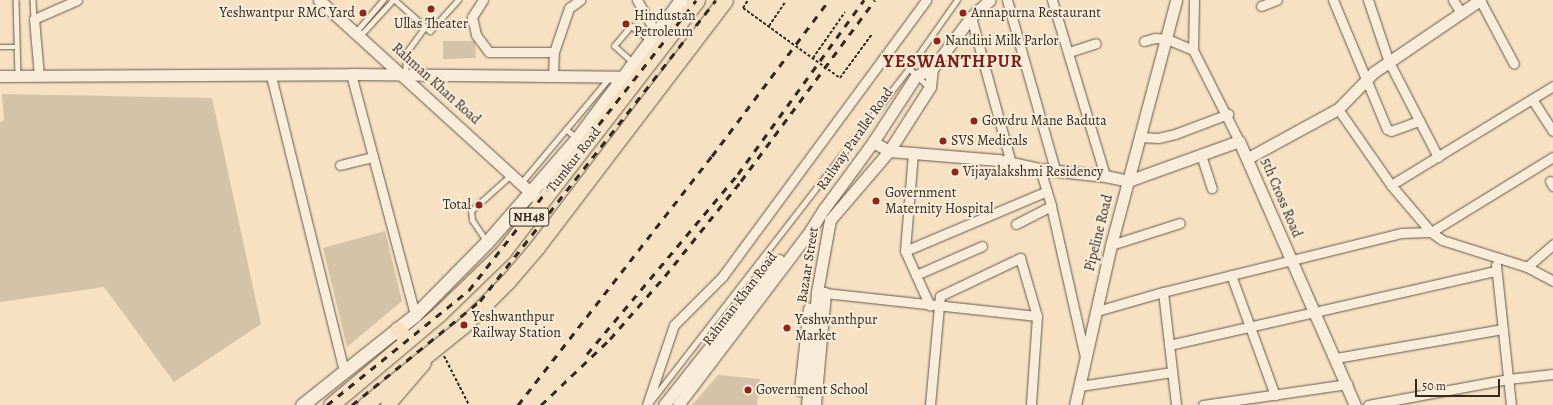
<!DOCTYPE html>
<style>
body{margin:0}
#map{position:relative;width:1553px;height:405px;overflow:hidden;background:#f6e2c3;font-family:Alegreya,serif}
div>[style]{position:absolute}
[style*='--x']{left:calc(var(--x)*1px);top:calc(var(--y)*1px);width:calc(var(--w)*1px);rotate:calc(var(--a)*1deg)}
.green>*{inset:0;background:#d5c3a7}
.path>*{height:2px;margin-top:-1px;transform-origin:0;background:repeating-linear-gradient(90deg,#322920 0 3px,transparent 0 5px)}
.roads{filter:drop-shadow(0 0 1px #635749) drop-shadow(0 0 1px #635749)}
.service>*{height:4.5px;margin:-2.25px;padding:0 2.25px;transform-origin:2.25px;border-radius:2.25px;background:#f9ecd8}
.minor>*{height:9px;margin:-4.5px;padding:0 4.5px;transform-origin:4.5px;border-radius:4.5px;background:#f9ecd8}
.tertiary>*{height:11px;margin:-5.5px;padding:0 5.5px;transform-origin:5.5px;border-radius:5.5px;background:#f9ecd8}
.secondary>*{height:13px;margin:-6.5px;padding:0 6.5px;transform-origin:6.5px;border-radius:6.5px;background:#f9ecd8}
.primary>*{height:14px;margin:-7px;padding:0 7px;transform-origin:7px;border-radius:7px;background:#f6e2c3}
.trunk>*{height:15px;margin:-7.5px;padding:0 7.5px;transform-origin:7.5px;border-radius:7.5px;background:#f6e2c3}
.rail>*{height:3px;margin-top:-1.5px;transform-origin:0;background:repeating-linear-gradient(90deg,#322920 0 7px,transparent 0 14px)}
.path-bridge>*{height:2px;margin-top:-1px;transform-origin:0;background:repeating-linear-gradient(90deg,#322920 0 3px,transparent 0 5px)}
.dots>*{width:11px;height:11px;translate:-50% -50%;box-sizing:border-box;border:2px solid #f9ecd8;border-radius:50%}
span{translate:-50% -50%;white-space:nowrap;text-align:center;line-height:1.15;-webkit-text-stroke:4px #f9ecd8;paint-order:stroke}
.shield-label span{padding:1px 3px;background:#f9ecd8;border:1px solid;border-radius:3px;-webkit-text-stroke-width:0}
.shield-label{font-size:13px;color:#322920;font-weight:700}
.poi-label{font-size:14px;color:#322920}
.right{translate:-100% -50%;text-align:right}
.left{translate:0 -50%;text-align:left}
.street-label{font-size:14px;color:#322920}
.district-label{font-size:18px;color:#7a1f14;font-weight:700;letter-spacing:1px}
.scale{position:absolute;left:1415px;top:379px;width:85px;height:18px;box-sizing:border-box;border:2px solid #322920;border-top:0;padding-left:5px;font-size:12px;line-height:14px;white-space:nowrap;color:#322920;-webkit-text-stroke:3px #f9ecd8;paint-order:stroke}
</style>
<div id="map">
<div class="green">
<div style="clip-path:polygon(443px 41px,475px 41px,476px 58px,443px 59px)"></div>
<div style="clip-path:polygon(2px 94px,212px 98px,261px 324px,174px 382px,104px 287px,0 302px,0 122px,4px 120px)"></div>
<div style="clip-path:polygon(385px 231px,402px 301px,347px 347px,323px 248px)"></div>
<div style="clip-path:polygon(718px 375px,760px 379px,757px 405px,692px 405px)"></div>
</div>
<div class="path">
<div style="--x:743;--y:8;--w:9;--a:-58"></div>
<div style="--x:769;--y:26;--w:29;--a:-56"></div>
<div style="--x:813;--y:58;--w:56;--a:-55.2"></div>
<div style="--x:840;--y:78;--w:54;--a:-54"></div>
<div style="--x:444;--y:356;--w:55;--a:63"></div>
</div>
<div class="roads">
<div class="service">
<div style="--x:16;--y:0;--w:76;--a:88.5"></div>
<div style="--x:33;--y:0;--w:19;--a:87"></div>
<div style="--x:395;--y:0;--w:47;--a:41.5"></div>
<div style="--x:430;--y:31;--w:42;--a:-47.9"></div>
<div style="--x:356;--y:32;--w:42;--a:-49.8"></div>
<div style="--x:360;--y:36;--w:49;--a:-47.5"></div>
<div style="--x:0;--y:47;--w:17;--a:0"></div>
<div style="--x:633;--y:63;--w:25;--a:-138"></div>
<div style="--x:614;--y:46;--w:26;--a:-50"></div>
<div style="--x:631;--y:26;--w:24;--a:36"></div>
<div style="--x:909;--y:68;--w:28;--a:44"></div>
<div style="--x:405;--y:75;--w:22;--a:-87"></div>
<div style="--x:406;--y:53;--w:32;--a:-54"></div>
<div style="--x:566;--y:129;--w:14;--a:39"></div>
<div style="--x:521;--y:183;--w:137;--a:-50"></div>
<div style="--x:486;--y:241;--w:25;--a:-124"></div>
<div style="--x:472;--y:220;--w:9;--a:-96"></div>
<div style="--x:471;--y:211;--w:54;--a:-42"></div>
<div style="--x:651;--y:401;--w:421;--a:-52.2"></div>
<div style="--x:909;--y:68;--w:83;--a:-54.8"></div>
</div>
<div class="minor">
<div style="--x:483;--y:0;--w:20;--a:123"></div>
<div style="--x:472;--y:17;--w:18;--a:77"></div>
<div style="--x:476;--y:35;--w:21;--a:53"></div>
<div style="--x:489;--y:52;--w:65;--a:0"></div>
<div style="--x:637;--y:0;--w:39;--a:60"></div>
<div style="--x:1007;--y:0;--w:177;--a:74.2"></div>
<div style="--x:1052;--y:0;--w:184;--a:73.2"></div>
<div style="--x:1194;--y:0;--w:50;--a:91.1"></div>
<div style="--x:1193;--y:50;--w:102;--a:63.2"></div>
<div style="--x:1333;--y:0;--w:140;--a:67.3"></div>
<div style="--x:1387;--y:129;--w:4;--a:27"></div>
<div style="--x:1391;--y:131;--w:30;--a:-20"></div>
<div style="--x:1368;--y:0;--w:65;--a:71.3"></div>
<div style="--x:1389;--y:62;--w:107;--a:62.7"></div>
<div style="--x:1453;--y:0;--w:15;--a:58"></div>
<div style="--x:1480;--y:0;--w:72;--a:62"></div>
<div style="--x:1261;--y:6;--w:17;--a:-21"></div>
<div style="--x:971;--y:17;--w:151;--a:74.7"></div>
<div style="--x:1144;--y:41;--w:11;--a:-15"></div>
<div style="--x:1155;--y:38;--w:12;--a:5"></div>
<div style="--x:1167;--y:39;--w:28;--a:23"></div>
<div style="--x:1069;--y:52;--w:28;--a:-18"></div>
<div style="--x:351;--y:74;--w:249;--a:75.1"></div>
<div style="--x:39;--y:76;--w:57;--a:-95"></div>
<div style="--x:34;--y:19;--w:47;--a:-23.8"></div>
<div style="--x:271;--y:76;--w:305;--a:76.1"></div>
<div style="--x:553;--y:77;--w:25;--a:-88"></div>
<div style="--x:554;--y:52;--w:46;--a:-71.2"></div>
<div style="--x:569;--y:8;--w:14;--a:-36"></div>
<div style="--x:1532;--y:99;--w:38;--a:57"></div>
<div style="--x:1338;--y:109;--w:93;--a:55.1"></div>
<div style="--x:1391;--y:185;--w:62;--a:49.6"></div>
<div style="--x:1431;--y:232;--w:143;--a:-31.6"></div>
<div style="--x:1141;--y:137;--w:17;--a:3"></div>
<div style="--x:1158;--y:138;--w:17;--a:-13"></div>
<div style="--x:1175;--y:134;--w:57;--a:-20.7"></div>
<div style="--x:913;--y:153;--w:98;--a:94.7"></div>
<div style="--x:905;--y:251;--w:60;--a:65.6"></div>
<div style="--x:1201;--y:155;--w:35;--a:72"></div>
<div style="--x:340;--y:165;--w:34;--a:-14"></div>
<div style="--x:1040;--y:169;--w:39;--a:73"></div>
<div style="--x:1051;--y:206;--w:155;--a:77.3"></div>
<div style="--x:1550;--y:181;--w:6;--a:59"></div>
<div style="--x:1391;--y:185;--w:190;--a:-31.4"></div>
<div style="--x:1016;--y:224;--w:39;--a:-27"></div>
<div style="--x:1111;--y:245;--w:72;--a:-17.7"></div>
<div style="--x:905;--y:251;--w:154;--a:-22.9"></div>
<div style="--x:1496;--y:265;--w:141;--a:83.9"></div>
<div style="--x:1527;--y:267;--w:35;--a:-41"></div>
<div style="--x:916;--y:275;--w:72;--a:-23.7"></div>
<div style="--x:1231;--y:275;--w:128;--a:69.9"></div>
<div style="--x:1163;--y:292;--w:114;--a:83.4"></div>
<div style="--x:825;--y:293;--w:213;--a:6.2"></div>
<div style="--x:1097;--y:311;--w:69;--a:-16.1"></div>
<div style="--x:1163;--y:292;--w:245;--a:-13.9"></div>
<div style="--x:1401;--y:233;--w:30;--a:-2"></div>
<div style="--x:1431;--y:232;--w:14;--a:36"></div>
<div style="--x:1442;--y:240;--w:89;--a:17.6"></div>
<div style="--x:1527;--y:267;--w:30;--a:28"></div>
<div style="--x:1169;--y:345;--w:335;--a:-12.8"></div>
<div style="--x:1336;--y:358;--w:169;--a:-9.9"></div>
<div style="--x:1080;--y:386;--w:93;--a:-8.7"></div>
<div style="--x:647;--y:405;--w:84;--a:-71.4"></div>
<div style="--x:674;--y:325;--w:68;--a:-45"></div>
<div style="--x:722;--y:277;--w:344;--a:-53.6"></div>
<div style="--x:930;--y:405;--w:109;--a:-84.8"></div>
<div style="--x:940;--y:296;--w:89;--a:-25.4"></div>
<div style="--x:1020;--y:258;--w:60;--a:73.7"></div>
<div style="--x:1037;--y:316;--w:89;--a:93.9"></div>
<div style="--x:1203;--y:405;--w:146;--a:-8.3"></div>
<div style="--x:1368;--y:405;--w:142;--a:-10.5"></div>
<div style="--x:1508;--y:379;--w:45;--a:-6.3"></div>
</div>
<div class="tertiary">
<div style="--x:319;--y:0;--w:300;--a:42.3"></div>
<div style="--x:0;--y:76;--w:351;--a:-0.3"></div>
<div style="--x:351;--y:74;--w:273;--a:0.6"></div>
<div style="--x:873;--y:142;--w:18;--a:29"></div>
<div style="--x:889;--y:151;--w:109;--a:4.7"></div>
<div style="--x:998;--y:160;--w:43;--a:12.1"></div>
<div style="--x:1040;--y:169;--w:65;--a:6.1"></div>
<div style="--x:1105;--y:176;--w:24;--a:12"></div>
<div style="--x:1128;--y:181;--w:118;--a:-19.8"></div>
<div style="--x:1239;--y:141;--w:288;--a:66.3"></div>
<div style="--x:1248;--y:158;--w:102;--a:-28.6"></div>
<div style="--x:1338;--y:109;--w:52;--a:-45.8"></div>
<div style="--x:1374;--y:72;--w:128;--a:-34.2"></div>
<div style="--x:800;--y:390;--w:82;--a:-83.7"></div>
<div style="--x:664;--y:405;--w:185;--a:-51.6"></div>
<div style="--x:678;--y:405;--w:218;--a:-52.8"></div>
<div style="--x:810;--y:231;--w:26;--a:-58"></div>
<div style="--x:824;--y:209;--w:83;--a:-53.8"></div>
<div style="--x:873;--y:142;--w:79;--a:-56.9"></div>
<div style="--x:916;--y:76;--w:17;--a:-24"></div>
<div style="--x:932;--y:69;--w:65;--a:-53.1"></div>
<div style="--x:971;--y:17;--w:25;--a:-42"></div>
<div style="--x:807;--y:405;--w:113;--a:-84.9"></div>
<div style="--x:817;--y:292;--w:73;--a:-79.8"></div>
<div style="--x:830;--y:220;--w:91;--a:-49.5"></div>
<div style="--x:889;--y:151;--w:76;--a:-57.4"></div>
<div style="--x:930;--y:87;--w:18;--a:-84"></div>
<div style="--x:815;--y:405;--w:112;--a:-84.9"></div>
<div style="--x:825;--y:293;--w:8;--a:-173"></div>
<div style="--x:1075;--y:405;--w:164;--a:-77.3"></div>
<div style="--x:1111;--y:245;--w:253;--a:-75.1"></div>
</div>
<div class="secondary">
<div style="--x:302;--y:405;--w:144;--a:-38.5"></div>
<div style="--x:415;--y:315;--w:103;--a:-45.4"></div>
<div style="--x:487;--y:242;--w:137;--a:-48.9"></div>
<div style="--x:577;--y:139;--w:174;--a:-53.2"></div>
</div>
<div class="primary">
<div style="--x:388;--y:405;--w:55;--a:-49.4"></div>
</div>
<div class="trunk">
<div style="--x:398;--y:329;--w:15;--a:53"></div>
<div style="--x:331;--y:405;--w:141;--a:-40.1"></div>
<div style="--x:439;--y:314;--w:89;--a:-44.1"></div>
<div style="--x:503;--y:252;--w:318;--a:-52.4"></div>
<div style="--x:365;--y:405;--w:127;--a:-38.9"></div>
<div style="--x:464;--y:325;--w:62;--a:-45"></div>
<div style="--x:508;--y:281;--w:45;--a:-49.5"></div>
<div style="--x:537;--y:247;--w:310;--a:-52.7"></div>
</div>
</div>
<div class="rail">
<div style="--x:587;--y:354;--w:235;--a:-50"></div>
<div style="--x:738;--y:174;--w:215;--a:-54.1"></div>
<div style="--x:327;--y:405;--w:183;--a:-39"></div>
<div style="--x:469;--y:290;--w:368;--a:-51.9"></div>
<div style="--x:352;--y:405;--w:165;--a:-39.1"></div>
<div style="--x:480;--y:301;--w:382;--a:-51.9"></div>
<div style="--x:518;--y:405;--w:316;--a:-52.1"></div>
<div style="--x:712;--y:156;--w:195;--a:-53.1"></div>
<div style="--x:541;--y:405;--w:95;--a:-43.7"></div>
<div style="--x:610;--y:339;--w:84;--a:-48.9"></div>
<div style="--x:665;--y:276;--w:122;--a:-51.3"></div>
<div style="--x:741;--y:181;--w:225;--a:-53.5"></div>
</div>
<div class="path-bridge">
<div style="--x:743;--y:8;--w:120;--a:35.8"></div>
</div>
<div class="dots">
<div style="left:431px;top:9px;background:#8f2418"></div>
<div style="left:363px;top:13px;background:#8f2418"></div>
<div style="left:963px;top:13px;background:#8f2418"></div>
<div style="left:626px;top:24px;background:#8f2418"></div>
<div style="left:937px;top:41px;background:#8f2418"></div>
<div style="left:974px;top:121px;background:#8f2418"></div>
<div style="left:943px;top:141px;background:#8f2418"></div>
<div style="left:955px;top:172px;background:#8f2418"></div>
<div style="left:876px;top:201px;background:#8f2418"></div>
<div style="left:479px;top:205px;background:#8f2418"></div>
<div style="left:464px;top:325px;background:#8f2418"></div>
<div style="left:787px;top:328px;background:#8f2418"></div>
<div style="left:748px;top:390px;background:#8f2418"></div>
</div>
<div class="shield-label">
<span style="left:529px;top:217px">NH48</span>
</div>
<div class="poi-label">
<span class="right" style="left:355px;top:13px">Yeshwantpur RMC Yard</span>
<span class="left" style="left:971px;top:13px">Annapurna Restaurant</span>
<span class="left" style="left:634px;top:24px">Hindustan<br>Petroleum</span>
<span style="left:431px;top:24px">Ullas Theater</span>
<span class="left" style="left:945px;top:41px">Nandini Milk Parlor</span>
<span class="left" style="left:982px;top:121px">Gowdru Mane Baduta</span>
<span class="left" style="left:951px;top:141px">SVS Medicals</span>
<span class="left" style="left:963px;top:172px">Vijayalakshmi Residency</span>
<span class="left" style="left:885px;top:201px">Government<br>Maternity Hospital</span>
<span class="right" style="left:471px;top:205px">Total</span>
<span class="left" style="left:472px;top:325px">Yeshwanthpur<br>Railway Station</span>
<span class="left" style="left:795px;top:328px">Yeshwanthpur<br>Market</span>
<span class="left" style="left:756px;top:390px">Government School</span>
</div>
<div class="street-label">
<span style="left:436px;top:84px;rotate:42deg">Rahman Khan Road</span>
<span style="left:855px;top:139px;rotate:-55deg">Railway Parallel Road</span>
<span style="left:574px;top:160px;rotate:-52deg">Tumkur Road</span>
<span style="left:1281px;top:198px;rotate:67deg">5th Cross Road</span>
<span style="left:1099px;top:233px;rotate:-76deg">Pipeline Road</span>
<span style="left:808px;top:265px;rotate:-81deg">Bazaar Street</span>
<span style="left:740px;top:299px;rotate:-53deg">Rahman Khan Road</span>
</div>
<div class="district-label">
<span style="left:953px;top:61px">YESWANTHPUR</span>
</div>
<div class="scale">50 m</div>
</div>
